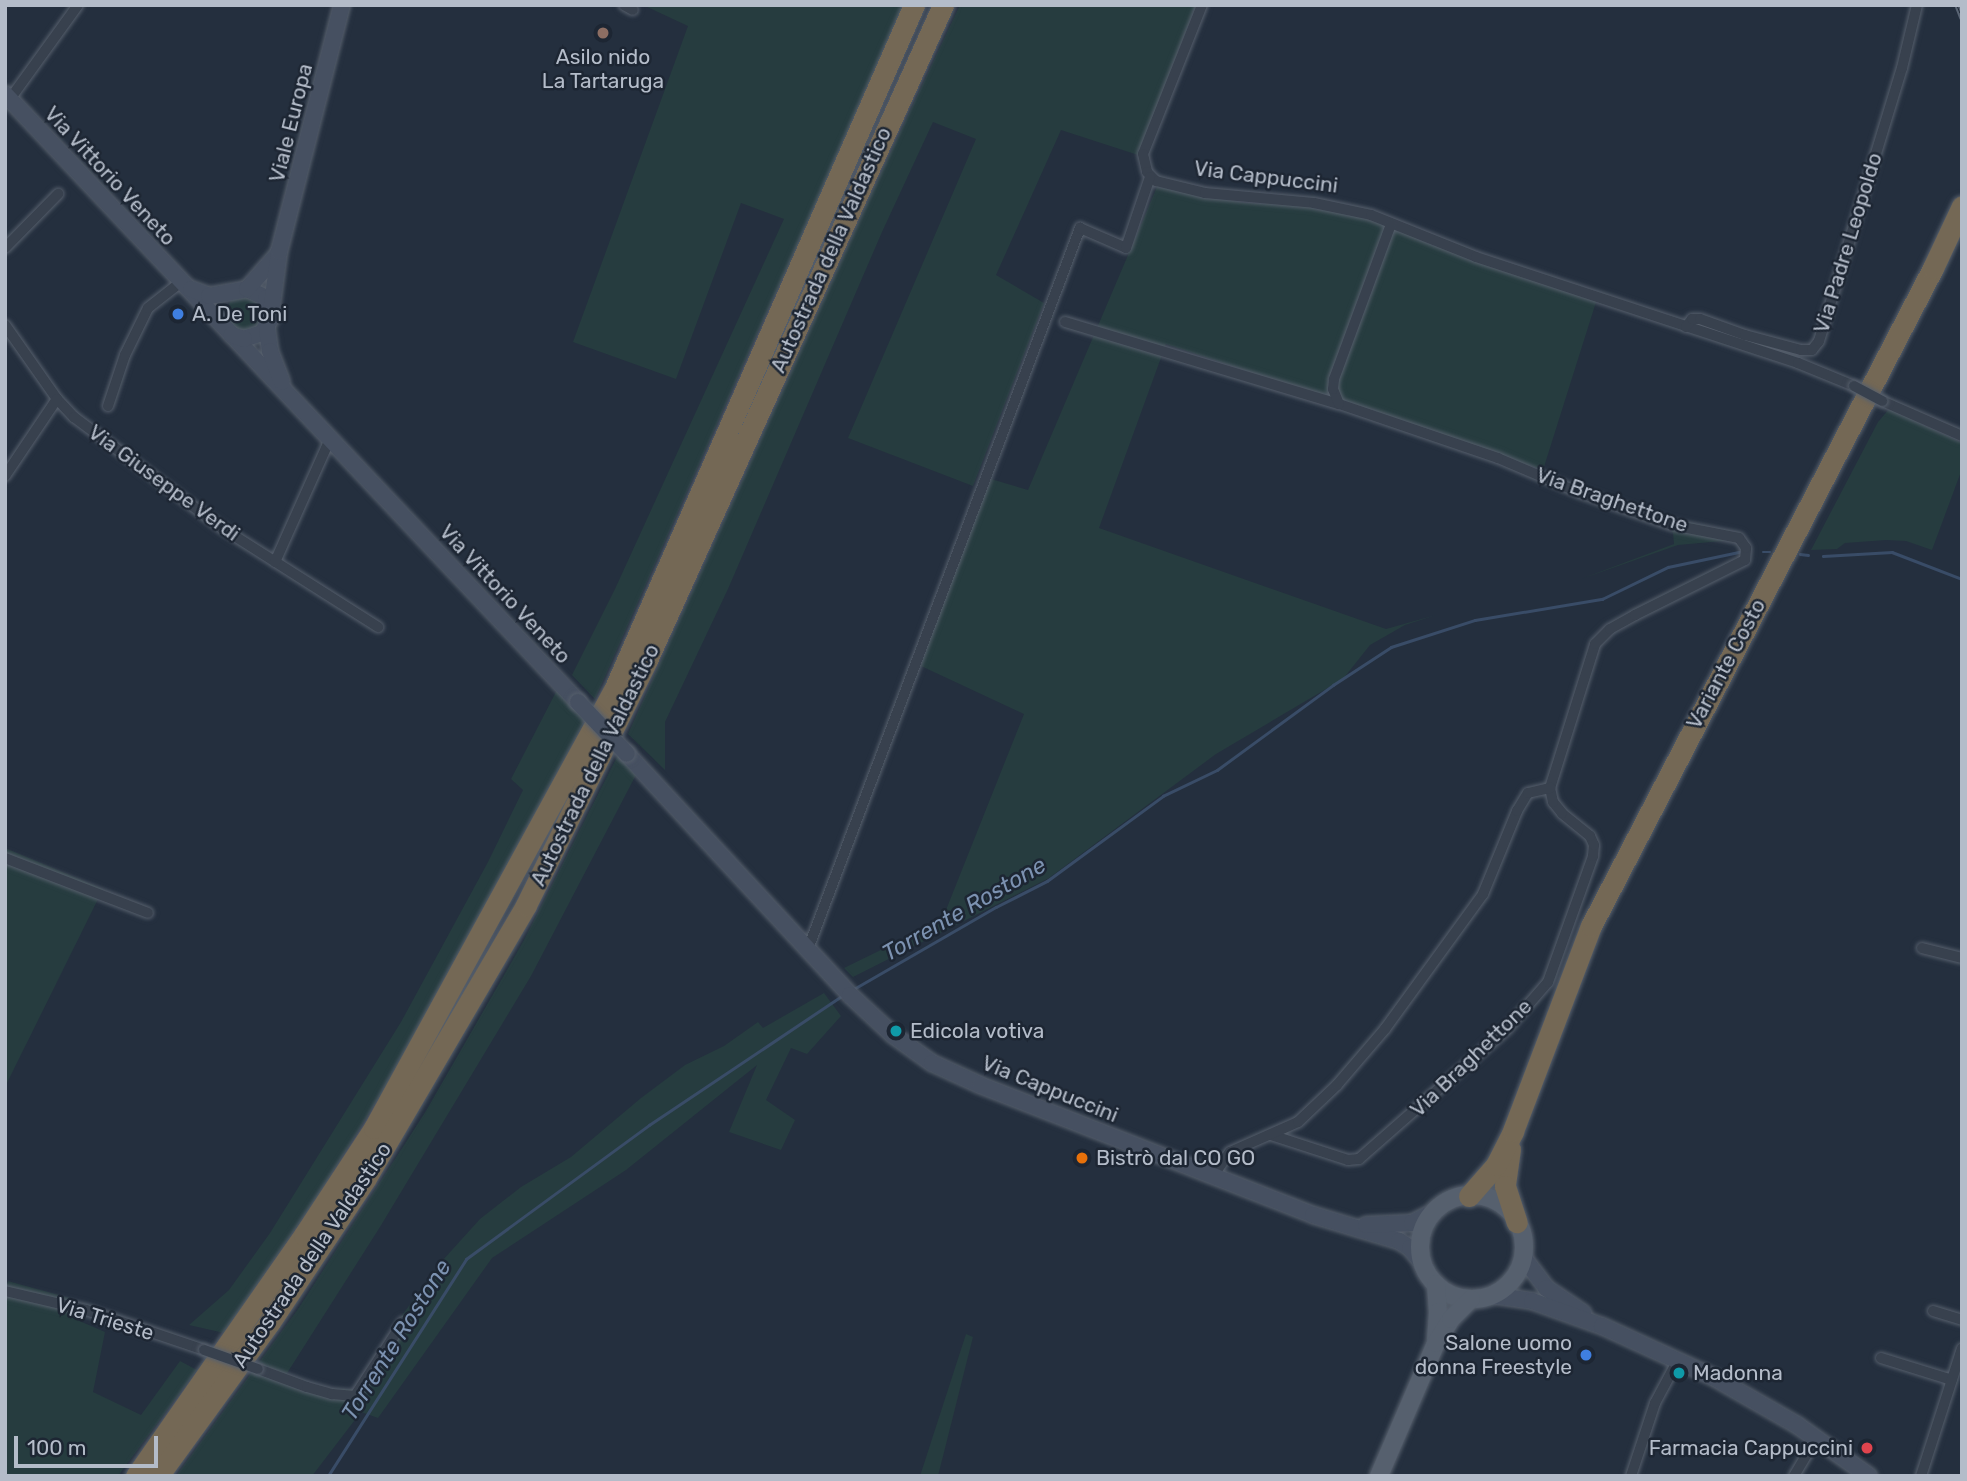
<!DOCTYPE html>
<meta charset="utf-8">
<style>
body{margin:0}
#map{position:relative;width:1967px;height:1481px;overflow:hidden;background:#242f3e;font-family:Rubik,sans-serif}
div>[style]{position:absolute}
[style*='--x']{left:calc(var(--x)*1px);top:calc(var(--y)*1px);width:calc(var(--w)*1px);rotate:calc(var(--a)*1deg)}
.green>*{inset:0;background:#263c3f}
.stream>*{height:2.5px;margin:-1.25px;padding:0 1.25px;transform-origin:1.25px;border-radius:1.25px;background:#394c67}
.roads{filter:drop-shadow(0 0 2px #565f6c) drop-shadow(0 0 2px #565f6c)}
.street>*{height:10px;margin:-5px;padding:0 5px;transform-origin:5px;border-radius:5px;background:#38414e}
.secondary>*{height:16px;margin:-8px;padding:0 8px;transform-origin:8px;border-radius:8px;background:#465061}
.primary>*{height:18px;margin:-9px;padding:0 9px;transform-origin:9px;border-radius:9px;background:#56606e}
.primary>.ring{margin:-9px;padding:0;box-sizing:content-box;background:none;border:18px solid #56606e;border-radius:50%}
.highway>*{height:21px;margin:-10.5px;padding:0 10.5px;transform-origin:10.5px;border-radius:10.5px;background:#746855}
.rail>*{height:5px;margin-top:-2.5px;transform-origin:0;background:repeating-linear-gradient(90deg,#1d2633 0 8px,#5a6575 0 16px);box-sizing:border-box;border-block:2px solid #5a6575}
.bridges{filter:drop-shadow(0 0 2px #565f6c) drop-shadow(0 0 2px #565f6c)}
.street-bridge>*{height:10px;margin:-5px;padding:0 5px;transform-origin:5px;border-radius:5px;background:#38414e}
.secondary-bridge>*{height:16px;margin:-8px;padding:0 8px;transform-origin:8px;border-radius:8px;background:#465061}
.dots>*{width:19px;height:19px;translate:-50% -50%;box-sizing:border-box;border:4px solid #1d2633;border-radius:50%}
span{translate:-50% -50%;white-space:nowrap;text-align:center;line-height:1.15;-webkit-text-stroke:5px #1d2633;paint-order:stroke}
.poi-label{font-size:21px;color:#b4bcc9}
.left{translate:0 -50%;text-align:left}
.right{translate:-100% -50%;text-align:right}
.street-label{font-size:21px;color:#b4bcc9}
.water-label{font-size:23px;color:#7c92b1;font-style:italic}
.frame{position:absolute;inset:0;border:7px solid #b4bcc9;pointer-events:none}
.scale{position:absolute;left:14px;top:1436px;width:144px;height:32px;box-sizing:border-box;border:4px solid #b4bcc9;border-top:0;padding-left:9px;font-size:21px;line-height:24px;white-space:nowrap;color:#b4bcc9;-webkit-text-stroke:5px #1d2633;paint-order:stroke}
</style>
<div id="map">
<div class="green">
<div style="clip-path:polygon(643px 5px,909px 5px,756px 336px,595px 699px,572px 675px,615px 589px,784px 219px,741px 203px,676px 379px,573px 342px,688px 26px)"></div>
<div style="clip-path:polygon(960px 5px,1196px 5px,1138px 155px,1061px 130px,996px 275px,1044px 303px,973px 486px,848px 438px,976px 139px,933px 122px,882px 232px,728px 589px,665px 722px,665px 770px,628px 734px,870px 196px)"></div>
<div style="clip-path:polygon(1157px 187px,1245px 203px,1297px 205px,1364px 217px,1597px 299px,1543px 470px,1166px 344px,1099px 528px,1386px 629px,1436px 615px,1405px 625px,1370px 645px,1343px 679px,1216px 754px,1049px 878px,853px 977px,844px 968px,942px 920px,1024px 714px,921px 666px,943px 595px,991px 479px,1028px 490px)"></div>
<div style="clip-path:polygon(241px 294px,262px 301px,263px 326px,237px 333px,226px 317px,226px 311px,231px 300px)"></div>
<div style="clip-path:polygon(1889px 409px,1962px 443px,1962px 469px,1932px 550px,1906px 541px,1886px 540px,1845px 543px,1837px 549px,1811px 550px,1878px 422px)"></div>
<div style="clip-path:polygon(1663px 517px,1740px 533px,1744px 539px,1678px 545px,1581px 579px,1674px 544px,1673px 533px)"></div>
<div style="clip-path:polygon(557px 690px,586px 718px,539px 813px,419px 1033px,316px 1199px,224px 1333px,189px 1325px,229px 1290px,270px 1233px,401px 1022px,488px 862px,523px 790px,511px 779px)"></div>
<div style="clip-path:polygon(619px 753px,638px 771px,531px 976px,380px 1227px,284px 1378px,321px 1388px,362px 1390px,400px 1318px,442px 1261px,480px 1219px,521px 1187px,571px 1157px,641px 1098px,685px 1065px,724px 1046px,758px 1022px,763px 1028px,824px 993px,841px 1016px,807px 1054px,791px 1048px,766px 1100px,795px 1120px,781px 1150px,729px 1132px,757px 1065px,626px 1170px,492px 1258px,378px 1418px,361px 1412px,312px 1476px,176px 1476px,298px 1309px,426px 1111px,524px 940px)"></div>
<div style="clip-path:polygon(5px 848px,103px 889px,5px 1087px)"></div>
<div style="clip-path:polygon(8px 1281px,73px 1299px,68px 1316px,105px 1332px,93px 1392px,141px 1415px,180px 1361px,197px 1370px,118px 1476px,5px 1476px,5px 1290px)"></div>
<div style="clip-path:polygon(966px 1334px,973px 1337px,938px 1476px,920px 1476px)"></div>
</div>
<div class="stream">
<div style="--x:1763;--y:552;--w:7;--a:0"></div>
<div style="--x:1800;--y:554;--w:8;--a:7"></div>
<div style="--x:1823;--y:556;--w:69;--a:-3.3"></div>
<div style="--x:1892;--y:552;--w:75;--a:21.1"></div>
<div style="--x:852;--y:990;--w:166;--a:-30"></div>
<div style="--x:996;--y:907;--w:57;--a:-27"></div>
<div style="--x:1047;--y:881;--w:144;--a:-36.2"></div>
<div style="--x:1163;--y:796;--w:60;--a:-25.7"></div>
<div style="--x:1217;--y:770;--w:144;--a:-36.2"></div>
<div style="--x:1333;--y:685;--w:69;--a:-33.2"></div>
<div style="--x:1391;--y:647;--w:88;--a:-17.8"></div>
<div style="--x:1475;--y:620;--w:129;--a:-9.4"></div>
<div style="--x:1602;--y:599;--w:73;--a:-25.9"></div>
<div style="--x:1668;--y:567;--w:73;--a:-11.9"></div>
<div style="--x:328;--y:1476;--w:257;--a:-57.5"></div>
<div style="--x:466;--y:1259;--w:227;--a:-36.2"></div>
<div style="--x:649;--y:1125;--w:234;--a:-33.8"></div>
</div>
<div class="roads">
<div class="street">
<div style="--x:624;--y:5;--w:10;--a:29"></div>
<div style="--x:1202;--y:5;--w:160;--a:111.6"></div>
<div style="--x:1143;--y:154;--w:18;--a:77"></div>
<div style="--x:1147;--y:172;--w:13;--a:45"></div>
<div style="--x:1156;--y:181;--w:50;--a:13.8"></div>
<div style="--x:1205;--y:193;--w:109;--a:5.2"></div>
<div style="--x:1314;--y:203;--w:58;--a:11.9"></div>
<div style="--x:1371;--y:215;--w:113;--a:21.8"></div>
<div style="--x:1476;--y:257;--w:339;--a:18.2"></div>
<div style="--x:1798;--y:363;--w:61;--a:22.3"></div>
<div style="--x:10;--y:99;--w:116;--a:-54.1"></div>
<div style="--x:5;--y:248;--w:76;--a:-45.5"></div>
<div style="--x:1065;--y:322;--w:286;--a:16.7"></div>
<div style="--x:5;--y:325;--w:90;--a:54.9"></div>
<div style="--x:57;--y:399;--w:25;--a:47"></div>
<div style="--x:74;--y:417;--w:185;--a:36.9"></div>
<div style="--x:222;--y:528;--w:185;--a:32.4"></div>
<div style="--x:1686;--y:327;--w:10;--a:-53"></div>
<div style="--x:1692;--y:319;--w:8;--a:0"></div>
<div style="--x:1700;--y:319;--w:48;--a:19.6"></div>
<div style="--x:1745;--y:335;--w:58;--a:15"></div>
<div style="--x:1801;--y:350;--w:11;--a:0"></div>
<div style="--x:1812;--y:350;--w:11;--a:-52"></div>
<div style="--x:1819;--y:341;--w:285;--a:-73.1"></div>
<div style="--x:1902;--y:68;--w:65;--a:-76.6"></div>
<div style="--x:1882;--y:401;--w:87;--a:23.6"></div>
<div style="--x:108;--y:406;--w:54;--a:-71.6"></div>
<div style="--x:125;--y:355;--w:52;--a:-63.9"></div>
<div style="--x:148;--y:308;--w:42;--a:-38.2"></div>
<div style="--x:5;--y:476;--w:93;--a:-56"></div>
<div style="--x:275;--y:562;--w:135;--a:-65.9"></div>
<div style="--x:5;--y:858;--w:153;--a:21"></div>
<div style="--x:1922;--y:948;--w:41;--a:14"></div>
<div style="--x:808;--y:949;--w:771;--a:-69.33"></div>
<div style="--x:1080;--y:228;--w:50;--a:23.5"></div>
<div style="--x:1126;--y:248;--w:75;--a:-71.3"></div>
<div style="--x:1271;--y:1135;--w:81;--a:18"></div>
<div style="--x:1348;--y:1160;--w:11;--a:-5"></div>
<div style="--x:1359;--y:1159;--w:197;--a:-41.3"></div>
<div style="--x:1507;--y:1029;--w:62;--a:-48.9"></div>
<div style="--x:1548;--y:982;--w:134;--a:-70.3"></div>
<div style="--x:1593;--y:856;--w:11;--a:-85"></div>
<div style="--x:1594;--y:845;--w:10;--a:-114"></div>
<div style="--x:1590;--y:836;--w:36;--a:-141"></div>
<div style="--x:1562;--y:813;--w:14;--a:-129"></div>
<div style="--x:1553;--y:802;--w:14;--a:-102"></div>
<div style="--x:1550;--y:788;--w:151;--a:-72.6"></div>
<div style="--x:1595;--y:644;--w:21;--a:-45"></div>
<div style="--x:1610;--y:629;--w:29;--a:-29"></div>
<div style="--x:1635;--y:615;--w:123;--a:-26.6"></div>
<div style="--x:1745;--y:560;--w:12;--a:-85"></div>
<div style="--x:1746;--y:548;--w:12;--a:-125"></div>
<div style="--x:1739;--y:538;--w:68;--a:-169"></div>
<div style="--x:1672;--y:525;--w:100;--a:-160.7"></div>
<div style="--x:1578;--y:492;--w:87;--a:-157"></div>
<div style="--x:1498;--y:458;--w:168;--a:-161.2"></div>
<div style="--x:1339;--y:404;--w:16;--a:-112"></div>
<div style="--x:1333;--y:389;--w:10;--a:-84"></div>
<div style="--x:1334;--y:379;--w:165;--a:-69.8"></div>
<div style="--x:1213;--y:1176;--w:29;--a:-55"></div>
<div style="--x:1230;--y:1152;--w:74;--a:-23.8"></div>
<div style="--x:1298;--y:1122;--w:54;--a:-43.5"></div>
<div style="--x:1337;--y:1085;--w:74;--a:-49.4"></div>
<div style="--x:1385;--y:1029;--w:167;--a:-54"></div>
<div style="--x:1483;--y:894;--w:90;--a:-67.7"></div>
<div style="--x:1517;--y:811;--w:21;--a:-59"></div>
<div style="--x:1528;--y:793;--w:23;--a:-13"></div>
<div style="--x:5;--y:1291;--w:83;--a:13.2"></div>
<div style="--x:86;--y:1310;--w:125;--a:18.7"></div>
<div style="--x:1933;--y:1311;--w:30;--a:17"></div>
<div style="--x:1881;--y:1358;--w:74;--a:17.2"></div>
<div style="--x:258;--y:1369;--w:52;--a:20.2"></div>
<div style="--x:307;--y:1387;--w:26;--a:16"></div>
<div style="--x:332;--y:1394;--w:23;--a:5"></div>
<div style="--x:355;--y:1396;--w:88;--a:-57"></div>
<div style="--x:1631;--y:1476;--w:77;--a:-71.8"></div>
<div style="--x:1655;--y:1403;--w:49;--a:-61.9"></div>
<div style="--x:1794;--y:1476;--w:43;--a:-59.3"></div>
<div style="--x:1921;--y:1476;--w:134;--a:-72.2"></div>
</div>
<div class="secondary">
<div style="--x:5;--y:94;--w:835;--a:46.7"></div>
<div style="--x:191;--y:289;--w:19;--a:21"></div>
<div style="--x:209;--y:296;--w:39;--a:-10"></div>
<div style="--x:247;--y:289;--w:21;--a:25"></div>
<div style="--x:266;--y:298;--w:21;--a:76"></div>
<div style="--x:271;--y:318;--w:17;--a:121"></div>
<div style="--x:262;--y:333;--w:19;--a:162"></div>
<div style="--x:244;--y:339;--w:13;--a:-162"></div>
<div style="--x:247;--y:289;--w:47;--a:-48.5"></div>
<div style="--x:271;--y:312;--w:61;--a:-82.4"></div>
<div style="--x:279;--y:252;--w:255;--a:-75.7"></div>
<div style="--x:267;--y:329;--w:22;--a:82"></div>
<div style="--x:270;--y:351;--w:33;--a:69"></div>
<div style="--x:627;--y:754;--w:328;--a:47.2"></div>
<div style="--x:850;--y:995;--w:59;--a:42.9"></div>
<div style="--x:893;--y:1035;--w:48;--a:35.7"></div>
<div style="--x:932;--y:1063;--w:53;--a:24.6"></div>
<div style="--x:980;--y:1085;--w:357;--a:21.3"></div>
<div style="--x:1313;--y:1215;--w:90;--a:16.8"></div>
<div style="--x:1399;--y:1241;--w:13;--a:32"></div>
<div style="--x:1410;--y:1248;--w:21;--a:51"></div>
<div style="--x:1366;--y:1225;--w:46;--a:-2.5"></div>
<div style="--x:1412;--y:1223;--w:25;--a:-27"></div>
<div style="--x:1523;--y:1257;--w:39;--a:53"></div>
<div style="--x:1546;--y:1288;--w:45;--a:34"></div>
<div style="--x:1492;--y:1295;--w:40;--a:8.5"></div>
<div style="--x:1532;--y:1301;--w:74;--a:19.7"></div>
<div style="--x:1602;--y:1326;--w:124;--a:24.7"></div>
<div style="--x:1715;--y:1378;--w:95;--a:29.8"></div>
<div style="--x:1797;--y:1425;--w:88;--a:35.3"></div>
</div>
<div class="primary">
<div class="ring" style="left:1420px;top:1195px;width:86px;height:86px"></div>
<div style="--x:1436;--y:1284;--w:28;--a:86"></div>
<div style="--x:1438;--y:1312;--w:27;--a:94"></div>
<div style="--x:1379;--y:1476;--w:145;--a:-66.8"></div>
<div style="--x:1436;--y:1343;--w:28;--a:-58"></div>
<div style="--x:1451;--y:1319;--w:28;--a:-45"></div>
</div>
<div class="highway">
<div style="--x:1510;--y:1149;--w:37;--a:98"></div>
<div style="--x:1505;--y:1186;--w:38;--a:72"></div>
<div style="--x:1469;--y:1196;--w:41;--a:-48.9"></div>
<div style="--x:1496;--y:1165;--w:38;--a:-63"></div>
<div style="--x:1513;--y:1131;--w:219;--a:-69.2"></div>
<div style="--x:1591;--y:926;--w:742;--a:-62.54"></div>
<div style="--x:1933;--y:268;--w:68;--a:-64.9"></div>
<div style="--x:136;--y:1476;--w:294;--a:-55.1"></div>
<div style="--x:304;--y:1235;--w:128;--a:-56.8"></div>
<div style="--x:374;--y:1128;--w:499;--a:-61.3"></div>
<div style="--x:614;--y:690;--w:748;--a:-66.35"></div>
<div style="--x:158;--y:1476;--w:190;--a:-54"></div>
<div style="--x:270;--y:1322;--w:173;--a:-56.3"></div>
<div style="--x:366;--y:1178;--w:316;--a:-59.6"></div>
<div style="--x:526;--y:905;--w:273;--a:-63.7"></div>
<div style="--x:647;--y:660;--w:719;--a:-65.68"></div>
</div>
</div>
<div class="rail">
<div style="--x:1957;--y:5;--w:14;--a:69"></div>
</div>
<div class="bridges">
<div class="street-bridge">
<div style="--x:1854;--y:386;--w:32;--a:28"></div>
<div style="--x:204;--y:1350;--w:57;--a:19.4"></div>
</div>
<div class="secondary-bridge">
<div style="--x:578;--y:702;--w:71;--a:46.7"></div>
</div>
</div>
<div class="dots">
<div style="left:603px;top:33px;background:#8d6e63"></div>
<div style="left:178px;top:314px;background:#3f7fe0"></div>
<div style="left:896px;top:1031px;background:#0f9aa8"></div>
<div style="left:1082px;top:1158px;background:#e8710a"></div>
<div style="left:1586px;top:1355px;background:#3f7fe0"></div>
<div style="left:1679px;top:1373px;background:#0f9aa8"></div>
<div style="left:1867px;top:1448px;background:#e0444e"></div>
</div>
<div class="poi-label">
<span style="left:603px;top:69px">Asilo nido<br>La Tartaruga</span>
<span class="left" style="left:192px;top:314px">A. De Toni</span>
<span class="left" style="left:910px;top:1031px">Edicola votiva</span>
<span class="left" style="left:1096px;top:1158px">Bistrò dal CO GO</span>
<span class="right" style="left:1572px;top:1355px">Salone uomo<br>donna Freestyle</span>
<span class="left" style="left:1693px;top:1373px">Madonna</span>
<span class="right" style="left:1853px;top:1448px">Farmacia Cappuccini</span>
</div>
<div class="street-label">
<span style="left:291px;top:123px;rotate:-76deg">Viale Europa</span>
<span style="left:110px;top:176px;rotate:47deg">Via Vittorio Veneto</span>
<span style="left:1266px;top:177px;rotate:7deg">Via Cappuccini</span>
<span style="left:1848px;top:243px;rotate:-73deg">Via Padre Leopoldo</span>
<span style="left:831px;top:250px;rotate:-66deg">Autostrada della Valdastico</span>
<span style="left:164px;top:483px;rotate:36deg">Via Giuseppe Verdi</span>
<span style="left:1612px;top:500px;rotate:19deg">Via Braghettone</span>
<span style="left:505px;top:594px;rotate:47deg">Via Vittorio Veneto</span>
<span style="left:1726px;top:664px;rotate:-62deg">Variante Costo</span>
<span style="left:595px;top:765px;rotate:-64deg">Autostrada della Valdastico</span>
<span style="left:1471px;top:1058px;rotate:-44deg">Via Braghettone</span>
<span style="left:1050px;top:1089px;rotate:22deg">Via Cappuccini</span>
<span style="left:312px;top:1255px;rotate:-56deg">Autostrada della Valdastico</span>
<span style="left:105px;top:1319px;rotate:17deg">Via Trieste</span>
</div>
<div class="water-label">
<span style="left:964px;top:909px;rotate:-30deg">Torrente Rostone</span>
<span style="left:396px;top:1340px;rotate:-58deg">Torrente Rostone</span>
</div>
<div class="frame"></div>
<div class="scale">100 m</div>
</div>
